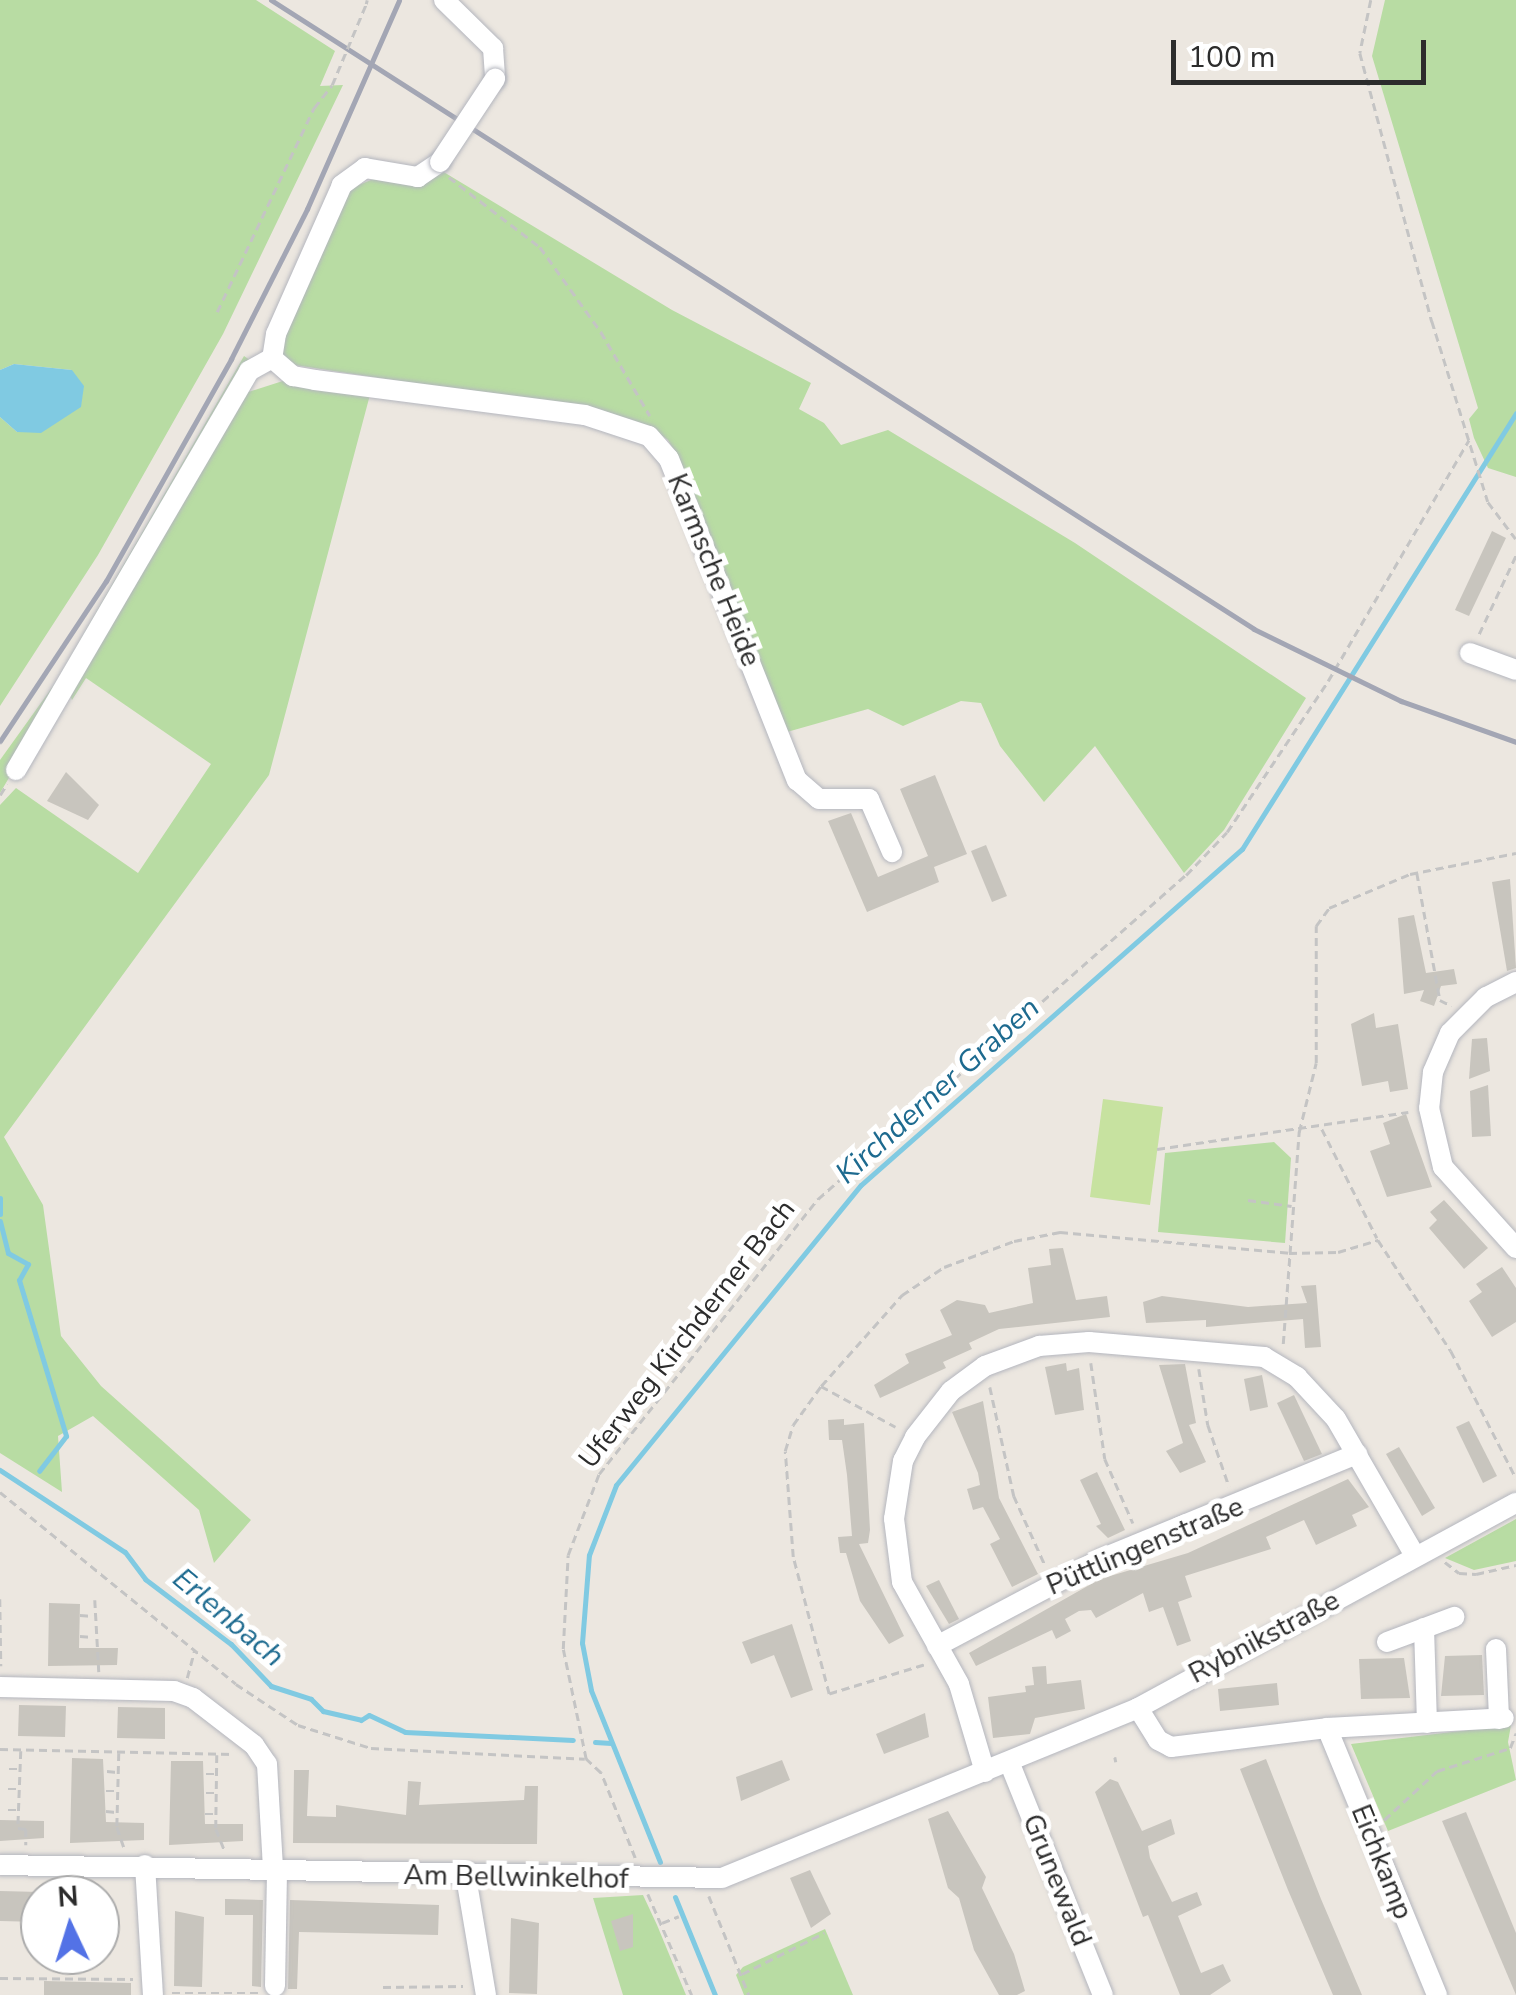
<!DOCTYPE html>
<meta charset="utf-8">
<style>
body{margin:0}
#map{position:relative;width:1516px;height:1995px;overflow:hidden;background:#ece7e0;font-family:"Nunito Sans",sans-serif}
div>[style]{position:absolute}
[style*='--x']{left:calc(var(--x)*1px);top:calc(var(--y)*1px);width:calc(var(--w)*1px);rotate:calc(var(--a)*1deg)}
.green>*{inset:0;background:#b8dca3}
.pitch>*{inset:0;background:#c7e2a0}
.water>*{inset:0;background:#80cae2}
.stream>*{height:5px;margin:-2.5px;padding:0 2.5px;transform-origin:2.5px;border-radius:2.5px;background:#80cae2}
.building>*{inset:0;background:#c8c5be}
.path>*{height:2.5px;margin-top:-1.25px;transform-origin:0;background:repeating-linear-gradient(90deg,#c4c4c4 0 8px,transparent 0 13px)}
.roads{filter:drop-shadow(0 0 2px #b4b6be) drop-shadow(0 0 2px #b4b6be)}
.minor>*{height:20px;margin:-10px;padding:0 10px;transform-origin:10px;border-radius:10px;background:#fff}
.rail>*{height:5px;margin:-2.5px;padding:0 2.5px;transform-origin:2.5px;border-radius:2.5px;background:#a3a6b4}
.path-bridge>*{height:2.5px;margin-top:-1.25px;transform-origin:0;background:repeating-linear-gradient(90deg,#c4c4c4 0 8px,transparent 0 13px)}
.bridges{filter:drop-shadow(0 0 2px #b4b6be) drop-shadow(0 0 2px #b4b6be)}
.minor-bridge>*{height:20px;margin:-10px;padding:0 10px;transform-origin:10px;border-radius:10px;background:#fff}
span{translate:-50% -50%;white-space:nowrap;text-align:center;line-height:1.15;-webkit-text-stroke:10px #fff;paint-order:stroke}
.street-label{font-size:28px;color:#2c2c2c}
.water-label{font-size:30px;color:#1d6a8f;font-style:italic}
.north{position:absolute;left:20px;top:1875px;width:100px;height:100px;box-sizing:border-box;background:#fff;border:2px solid #ababab;border-radius:50%;rotate:356deg;font-size:28px;font-weight:700;line-height:40px;text-align:center;color:#2c2c2c}
.north::after{content:'';display:block;margin:auto;width:35px;height:45px;background:#5372e6;clip-path:polygon(50% 0,100% 100%,50% 72%,0 100%)}
.scale{position:absolute;left:1171px;top:40px;width:255px;height:45px;box-sizing:border-box;border:5px solid #2c2c2c;border-top:0;padding-left:12px;font-size:30px;line-height:35px;white-space:nowrap;color:#2c2c2c;-webkit-text-stroke:8px #fff;paint-order:stroke}
</style>
<div id="map">
<div class="green">
<div style="clip-path:polygon(0 0,256px 0,335px 51px,320px 86px,343px 85px,223px 334px,98px 555px,0 706px,0 417px,17px 432px,72px 370px,14px 364px,0 370px)"></div>
<div style="clip-path:polygon(1385px 0,1516px 0,1516px 477px,1488px 468px,1474px 438px,1469px 419px,1478px 408px,1372px 56px)"></div>
<div style="clip-path:polygon(442px 171px,672px 310px,811px 383px,799px 409px,824px 423px,841px 445px,888px 430px,1075px 543px,1306px 698px,1224px 830px,1184px 873px,1095px 746px,1044px 802px,1000px 746px,981px 703px,961px 701px,903px 726px,868px 709px,787px 732px,683px 467px,668px 440px,649px 426px,608px 413px,288px 364px,279px 350px,347px 190px,378px 177px,424px 184px)"></div>
<div style="clip-path:polygon(244px 356px,254px 363px,0 793px,0 760px,56px 682px)"></div>
<div style="clip-path:polygon(289px 379px,371px 391px,269px 775px,4px 1137px,43px 1205px,61px 1336px,101px 1386px,251px 1520px,214px 1563px,199px 1510px,93px 1416px,58px 1436px,62px 1492px,0 1453px,0 805px,16px 788px,138px 873px,211px 764px,86px 678px,72px 700px,68px 690px,242px 394px)"></div>
<div style="clip-path:polygon(1274px 1142px,1291px 1158px,1285px 1243px,1158px 1232px,1165px 1153px)"></div>
<div style="clip-path:polygon(1516px 1519px,1516px 1561px,1474px 1570px,1445px 1558px)"></div>
<div style="clip-path:polygon(1511px 1725px,1508px 1742px,1516px 1780px,1388px 1831px,1351px 1744px)"></div>
<div style="clip-path:polygon(643px 1895px,657px 1925px,686px 1995px,623px 1995px,593px 1898px)"></div>
<div style="clip-path:polygon(825px 1929px,853px 1995px,744px 1995px,736px 1975px,743px 1967px)"></div>
</div>
<div class="pitch">
<div style="clip-path:polygon(1103px 1099px,1163px 1107px,1150px 1205px,1090px 1197px)"></div>
</div>
<div class="water">
<div style="clip-path:polygon(14px 364px,72px 370px,84px 386px,81px 407px,41px 433px,17px 432px,0 417px,0 370px)"></div>
</div>
<div class="stream">
<div style="--x:0;--y:1198;--w:16;--a:90"></div>
<div style="--x:0;--y:1221;--w:33;--a:76"></div>
<div style="--x:8;--y:1253;--w:23;--a:29"></div>
<div style="--x:28;--y:1264;--w:18;--a:119"></div>
<div style="--x:19;--y:1280;--w:163;--a:73.2"></div>
<div style="--x:66;--y:1436;--w:44;--a:127.6"></div>
<div style="--x:0;--y:1470;--w:149;--a:33.3"></div>
<div style="--x:125;--y:1552;--w:34;--a:53"></div>
<div style="--x:145;--y:1579;--w:108;--a:37.1"></div>
<div style="--x:231;--y:1644;--w:58;--a:46.4"></div>
<div style="--x:271;--y:1686;--w:42;--a:18"></div>
<div style="--x:311;--y:1699;--w:17;--a:45"></div>
<div style="--x:323;--y:1711;--w:39;--a:13"></div>
<div style="--x:361;--y:1720;--w:9;--a:-32"></div>
<div style="--x:369;--y:1715;--w:40;--a:25"></div>
<div style="--x:405;--y:1732;--w:168;--a:2.7"></div>
<div style="--x:595;--y:1742;--w:16;--a:4"></div>
<div style="--x:660;--y:1862;--w:185;--a:-111.9"></div>
<div style="--x:591;--y:1690;--w:48;--a:-100.8"></div>
<div style="--x:582;--y:1643;--w:88;--a:-85.5"></div>
<div style="--x:589;--y:1555;--w:75;--a:-68.9"></div>
<div style="--x:616;--y:1485;--w:387;--a:-50.8"></div>
<div style="--x:861;--y:1185;--w:508;--a:-41.41"></div>
<div style="--x:1242;--y:849;--w:515;--a:-57.85"></div>
<div style="--x:675;--y:1897;--w:106;--a:67.8"></div>
</div>
<div class="building">
<div style="clip-path:polygon(1492px 531px,1506px 538px,1469px 616px,1455px 610px)"></div>
<div style="clip-path:polygon(66px 772px,99px 805px,88px 820px,47px 801px)"></div>
<div style="clip-path:polygon(935px 775px,967px 854px,934px 867px,939px 882px,867px 912px,828px 821px,851px 813px,878px 877px,928px 856px,900px 789px)"></div>
<div style="clip-path:polygon(986px 845px,1007px 896px,992px 902px,971px 851px)"></div>
<div style="clip-path:polygon(1510px 879px,1516px 968px,1507px 971px,1492px 882px)"></div>
<div style="clip-path:polygon(1414px 915px,1426px 973px,1454px 969px,1457px 984px,1441px 986px,1434px 1006px,1420px 1001px,1424px 990px,1404px 994px,1398px 918px)"></div>
<div style="clip-path:polygon(1374px 1013px,1376px 1028px,1398px 1024px,1408px 1089px,1390px 1092px,1388px 1081px,1362px 1086px,1351px 1024px)"></div>
<div style="clip-path:polygon(1487px 1038px,1490px 1071px,1469px 1079px,1472px 1039px)"></div>
<div style="clip-path:polygon(1488px 1085px,1491px 1136px,1472px 1137px,1470px 1091px)"></div>
<div style="clip-path:polygon(1406px 1114px,1432px 1187px,1387px 1197px,1370px 1151px,1390px 1144px,1383px 1123px)"></div>
<div style="clip-path:polygon(1444px 1200px,1488px 1248px,1464px 1269px,1429px 1228px,1437px 1220px,1430px 1212px)"></div>
<div style="clip-path:polygon(1063px 1248px,1076px 1300px,1107px 1296px,1110px 1317px,999px 1329px,969px 1343px,972px 1349px,943px 1362px,946px 1368px,880px 1398px,874px 1385px,909px 1363px,905px 1354px,952px 1335px,940px 1310px,957px 1300px,985px 1305px,989px 1313px,1033px 1303px,1028px 1268px,1051px 1265px,1049px 1249px)"></div>
<div style="clip-path:polygon(1502px 1267px,1516px 1288px,1516px 1322px,1492px 1337px,1469px 1301px,1482px 1292px,1476px 1284px)"></div>
<div style="clip-path:polygon(1316px 1285px,1321px 1347px,1305px 1348px,1303px 1319px,1206px 1327px,1206px 1320px,1146px 1323px,1143px 1302px,1162px 1296px,1248px 1307px,1307px 1303px,1301px 1286px)"></div>
<div style="clip-path:polygon(1066px 1363px,1067px 1371px,1079px 1368px,1084px 1410px,1055px 1415px,1045px 1367px)"></div>
<div style="clip-path:polygon(1185px 1364px,1196px 1423px,1189px 1425px,1206px 1462px,1180px 1473px,1166px 1451px,1183px 1443px,1159px 1365px)"></div>
<div style="clip-path:polygon(1262px 1375px,1268px 1407px,1250px 1411px,1244px 1379px)"></div>
<div style="clip-path:polygon(1294px 1395px,1322px 1454px,1304px 1461px,1277px 1403px)"></div>
<div style="clip-path:polygon(983px 1401px,999px 1498px,1038px 1574px,1012px 1587px,990px 1544px,1000px 1539px,983px 1507px,973px 1510px,967px 1489px,980px 1485px,978px 1473px,952px 1412px)"></div>
<div style="clip-path:polygon(844px 1419px,844px 1425px,864px 1423px,870px 1530px,868px 1543px,859px 1544px,904px 1636px,889px 1644px,860px 1601px,846px 1553px,840px 1553px,838px 1537px,852px 1536px,847px 1475px,842px 1440px,829px 1440px,828px 1420px)"></div>
<div style="clip-path:polygon(1469px 1421px,1497px 1476px,1483px 1483px,1456px 1427px)"></div>
<div style="clip-path:polygon(1399px 1447px,1435px 1508px,1422px 1516px,1386px 1454px)"></div>
<div style="clip-path:polygon(1097px 1472px,1125px 1530px,1108px 1538px,1096px 1526px,1101px 1524px,1080px 1480px)"></div>
<div style="clip-path:polygon(1348px 1479px,1369px 1507px,1352px 1515px,1357px 1526px,1316px 1545px,1304px 1520px,1266px 1537px,1271px 1549px,1185px 1576px,1192px 1597px,1178px 1602px,1191px 1641px,1177px 1646px,1163px 1607px,1149px 1612px,1143px 1593px,1096px 1618px,1091px 1610px,1079px 1611px,1065px 1619px,1071px 1631px,1056px 1639px,1052px 1630px,976px 1666px,969px 1653px,1100px 1579px,1188px 1553px)"></div>
<div style="clip-path:polygon(939px 1580px,959px 1619px,949px 1624px,926px 1586px)"></div>
<div style="clip-path:polygon(49px 1603px,80px 1604px,79px 1648px,118px 1648px,117px 1665px,48px 1666px)"></div>
<div style="clip-path:polygon(792px 1624px,813px 1690px,791px 1698px,774px 1655px,751px 1664px,742px 1642px)"></div>
<div style="clip-path:polygon(1482px 1655px,1484px 1695px,1441px 1696px,1445px 1656px)"></div>
<div style="clip-path:polygon(1404px 1658px,1410px 1698px,1361px 1699px,1359px 1659px)"></div>
<div style="clip-path:polygon(1046px 1666px,1047px 1684px,1081px 1680px,1085px 1709px,1035px 1718px,1030px 1734px,993px 1738px,988px 1697px,1026px 1692px,1025px 1686px,1034px 1685px,1032px 1667px)"></div>
<div style="clip-path:polygon(1277px 1683px,1279px 1705px,1220px 1711px,1218px 1689px)"></div>
<div style="clip-path:polygon(19px 1705px,66px 1706px,65px 1737px,18px 1736px)"></div>
<div style="clip-path:polygon(118px 1707px,165px 1708px,165px 1739px,117px 1738px)"></div>
<div style="clip-path:polygon(925px 1713px,929px 1737px,884px 1754px,876px 1734px)"></div>
<div style="clip-path:polygon(72px 1758px,103px 1759px,106px 1822px,144px 1823px,144px 1840px,70px 1843px)"></div>
<div style="clip-path:polygon(1266px 1759px,1321px 1899px,1362px 1995px,1333px 1995px,1288px 1890px,1240px 1769px)"></div>
<div style="clip-path:polygon(782px 1760px,790px 1780px,741px 1801px,736px 1777px)"></div>
<div style="clip-path:polygon(171px 1761px,203px 1761px,205px 1824px,243px 1824px,243px 1841px,169px 1845px)"></div>
<div style="clip-path:polygon(294px 1770px,309px 1770px,307px 1816px,336px 1817px,336px 1805px,406px 1815px,408px 1781px,421px 1782px,419px 1805px,524px 1800px,525px 1786px,538px 1786px,537px 1844px,293px 1843px)"></div>
<div style="clip-path:polygon(1110px 1779px,1118px 1782px,1142px 1831px,1171px 1819px,1175px 1834px,1148px 1846px,1150px 1858px,1172px 1902px,1197px 1892px,1202px 1905px,1178px 1916px,1201px 1973px,1223px 1964px,1231px 1981px,1210px 1995px,1180px 1995px,1148px 1915px,1143px 1917px,1095px 1792px)"></div>
<div style="clip-path:polygon(948px 1811px,986px 1877px,982px 1888px,1014px 1954px,1025px 1991px,1017px 1995px,999px 1995px,974px 1950px,959px 1898px,948px 1888px,928px 1819px)"></div>
<div style="clip-path:polygon(1466px 1812px,1516px 1933px,1516px 1995px,1442px 1821px)"></div>
<div style="clip-path:polygon(0 1820px,44px 1821px,44px 1838px,0 1841px)"></div>
<div style="clip-path:polygon(810px 1870px,831px 1914px,811px 1928px,790px 1878px)"></div>
<div style="clip-path:polygon(0 1891px,40px 1892px,40px 1922px,0 1921px)"></div>
<div style="clip-path:polygon(225px 1899px,263px 1900px,261px 1987px,252px 1986px,253px 1915px,225px 1915px)"></div>
<div style="clip-path:polygon(290px 1900px,439px 1905px,438px 1935px,299px 1932px,297px 1989px,288px 1989px)"></div>
<div style="clip-path:polygon(175px 1911px,204px 1917px,202px 1987px,174px 1986px)"></div>
<div style="clip-path:polygon(633px 1914px,633px 1947px,620px 1951px,611px 1921px)"></div>
<div style="clip-path:polygon(511px 1918px,539px 1923px,537px 1994px,509px 1993px)"></div>
<div style="clip-path:polygon(44px 1981px,131px 1983px,131px 1995px,44px 1995px)"></div>
</div>
<div class="path">
<div style="--x:1371;--y:0;--w:54;--a:101.7"></div>
<div style="--x:1360;--y:53;--w:278;--a:75"></div>
<div style="--x:1432;--y:321;--w:189;--a:72.8"></div>
<div style="--x:1488;--y:502;--w:46;--a:52.9"></div>
<div style="--x:366;--y:4;--w:4;--a:-76"></div>
<div style="--x:449;--y:177;--w:115;--a:37.6"></div>
<div style="--x:540;--y:247;--w:105;--a:54.3"></div>
<div style="--x:601;--y:332;--w:97;--a:59.7"></div>
<div style="--x:217;--y:312;--w:226;--a:-64.6"></div>
<div style="--x:314;--y:108;--w:29;--a:-52"></div>
<div style="--x:1479;--y:634;--w:87;--a:-64.9"></div>
<div style="--x:0;--y:795;--w:13;--a:-58"></div>
<div style="--x:1417;--y:873;--w:129;--a:79.7"></div>
<div style="--x:1440;--y:1000;--w:13;--a:27"></div>
<div style="--x:1322;--y:1129;--w:122;--a:63.2"></div>
<div style="--x:1157;--y:1149;--w:254;--a:-8.4"></div>
<div style="--x:1248;--y:1200;--w:44;--a:7.8"></div>
<div style="--x:1283;--y:1344;--w:213;--a:-85.7"></div>
<div style="--x:1299;--y:1132;--w:71;--a:-76.2"></div>
<div style="--x:1316;--y:1063;--w:137;--a:-90"></div>
<div style="--x:1316;--y:926;--w:22;--a:-54"></div>
<div style="--x:1329;--y:908;--w:88;--a:-22.8"></div>
<div style="--x:1410;--y:874;--w:108;--a:-11.2"></div>
<div style="--x:1091;--y:1363;--w:97;--a:81.7"></div>
<div style="--x:1105;--y:1459;--w:70;--a:66.4"></div>
<div style="--x:1199;--y:1369;--w:57;--a:80.9"></div>
<div style="--x:1208;--y:1425;--w:65;--a:71"></div>
<div style="--x:821;--y:1386;--w:85;--a:28.7"></div>
<div style="--x:990;--y:1387;--w:112;--a:77.6"></div>
<div style="--x:1014;--y:1496;--w:76;--a:65.8"></div>
<div style="--x:0;--y:1492;--w:304;--a:39.1"></div>
<div style="--x:236;--y:1684;--w:74;--a:33.5"></div>
<div style="--x:298;--y:1725;--w:77;--a:17.5"></div>
<div style="--x:371;--y:1748;--w:214;--a:2.9"></div>
<div style="--x:1445;--y:1562;--w:18;--a:38"></div>
<div style="--x:1459;--y:1573;--w:17;--a:3"></div>
<div style="--x:1476;--y:1574;--w:41;--a:-12.7"></div>
<div style="--x:0;--y:1599;--w:67;--a:89.1"></div>
<div style="--x:95;--y:1600;--w:72;--a:86.8"></div>
<div style="--x:80;--y:1615;--w:13;--a:4"></div>
<div style="--x:80;--y:1636;--w:13;--a:4"></div>
<div style="--x:924;--y:1665;--w:99;--a:163"></div>
<div style="--x:829;--y:1694;--w:142;--a:-104.7"></div>
<div style="--x:793;--y:1557;--w:106;--a:-94.3"></div>
<div style="--x:785;--y:1451;--w:27;--a:-73"></div>
<div style="--x:793;--y:1425;--w:48;--a:-54.3"></div>
<div style="--x:821;--y:1386;--w:122;--a:-48.3"></div>
<div style="--x:902;--y:1295;--w:50;--a:-33.7"></div>
<div style="--x:944;--y:1267;--w:75;--a:-20.4"></div>
<div style="--x:1014;--y:1241;--w:47;--a:-11.1"></div>
<div style="--x:1060;--y:1232;--w:230;--a:5.2"></div>
<div style="--x:1289;--y:1253;--w:49;--a:-1.2"></div>
<div style="--x:1338;--y:1252;--w:42;--a:-16.7"></div>
<div style="--x:1378;--y:1240;--w:133;--a:56.7"></div>
<div style="--x:1451;--y:1351;--w:143;--a:62.9"></div>
<div style="--x:187;--y:1678;--w:28;--a:-75"></div>
<div style="--x:0;--y:1749;--w:233;--a:1.2"></div>
<div style="--x:21;--y:1751;--w:77;--a:92.2"></div>
<div style="--x:18;--y:1828;--w:8;--a:7"></div>
<div style="--x:26;--y:1829;--w:16;--a:90"></div>
<div style="--x:119;--y:1753;--w:74;--a:91.5"></div>
<div style="--x:117;--y:1827;--w:21;--a:71"></div>
<div style="--x:217;--y:1755;--w:74;--a:90.8"></div>
<div style="--x:216;--y:1829;--w:22;--a:68"></div>
<div style="--x:1115;--y:1757;--w:5;--a:79"></div>
<div style="--x:9;--y:1769;--w:10;--a:0"></div>
<div style="--x:107;--y:1771;--w:10;--a:6"></div>
<div style="--x:206;--y:1774;--w:9;--a:0"></div>
<div style="--x:8;--y:1789;--w:10;--a:0"></div>
<div style="--x:106;--y:1791;--w:10;--a:0"></div>
<div style="--x:206;--y:1793;--w:9;--a:0"></div>
<div style="--x:8;--y:1810;--w:9;--a:0"></div>
<div style="--x:106;--y:1811;--w:10;--a:6"></div>
<div style="--x:205;--y:1814;--w:10;--a:0"></div>
<div style="--x:1384;--y:1820;--w:72;--a:-42.8"></div>
<div style="--x:1437;--y:1771;--w:77;--a:-17.5"></div>
<div style="--x:1510;--y:1748;--w:16;--a:-68"></div>
<div style="--x:635;--y:1858;--w:92;--a:-111.8"></div>
<div style="--x:601;--y:1773;--w:21;--a:-137"></div>
<div style="--x:586;--y:1759;--w:112;--a:-101.8"></div>
<div style="--x:563;--y:1649;--w:94;--a:-87"></div>
<div style="--x:568;--y:1555;--w:87;--a:-69.1"></div>
<div style="--x:599;--y:1474;--w:352;--a:-51.5"></div>
<div style="--x:818;--y:1199;--w:490;--a:-41.4"></div>
<div style="--x:1186;--y:875;--w:59;--a:-46.4"></div>
<div style="--x:1227;--y:832;--w:182;--a:-56.2"></div>
<div style="--x:1328;--y:681;--w:279;--a:-59.7"></div>
<div style="--x:648;--y:1894;--w:110;--a:66.5"></div>
<div style="--x:709;--y:1896;--w:107;--a:68"></div>
<div style="--x:662;--y:1923;--w:18;--a:-22"></div>
<div style="--x:742;--y:1974;--w:92;--a:-26.6"></div>
<div style="--x:0;--y:1978;--w:133;--a:0.4"></div>
<div style="--x:383;--y:1987;--w:80;--a:-0.7"></div>
<div style="--x:172;--y:1993;--w:87;--a:0"></div>
</div>
<div class="roads">
<div class="minor">
<div style="--x:444;--y:0;--w:69;--a:44.4"></div>
<div style="--x:493;--y:48;--w:31;--a:86"></div>
<div style="--x:440;--y:162;--w:27;--a:146"></div>
<div style="--x:418;--y:177;--w:54;--a:-170.4"></div>
<div style="--x:365;--y:168;--w:29;--a:144"></div>
<div style="--x:342;--y:185;--w:163;--a:113.9"></div>
<div style="--x:276;--y:334;--w:24;--a:99"></div>
<div style="--x:272;--y:358;--w:28;--a:41"></div>
<div style="--x:293;--y:376;--w:22;--a:10"></div>
<div style="--x:315;--y:380;--w:272;--a:7.4"></div>
<div style="--x:585;--y:415;--w:67;--a:18.2"></div>
<div style="--x:649;--y:436;--w:30;--a:49"></div>
<div style="--x:669;--y:459;--w:346;--a:68.3"></div>
<div style="--x:797;--y:780;--w:29;--a:41"></div>
<div style="--x:819;--y:799;--w:50;--a:0"></div>
<div style="--x:869;--y:799;--w:58;--a:66.5"></div>
<div style="--x:1470;--y:653;--w:49;--a:20.3"></div>
<div style="--x:16;--y:770;--w:462;--a:-59.7"></div>
<div style="--x:249;--y:371;--w:26;--a:-29"></div>
<div style="--x:1516;--y:982;--w:34;--a:153"></div>
<div style="--x:1486;--y:997;--w:51;--a:135"></div>
<div style="--x:1450;--y:1033;--w:43;--a:113.6"></div>
<div style="--x:1433;--y:1072;--w:36;--a:96"></div>
<div style="--x:1429;--y:1108;--w:61;--a:76.7"></div>
<div style="--x:1443;--y:1167;--w:109;--a:48"></div>
<div style="--x:1424;--y:1628;--w:95;--a:88.2"></div>
<div style="--x:1387;--y:1642;--w:72;--a:-20.5"></div>
<div style="--x:937;--y:1646;--w:186;--a:-27.9"></div>
<div style="--x:1101;--y:1559;--w:277;--a:-22.3"></div>
<div style="--x:1496;--y:1649;--w:70;--a:87.5"></div>
<div style="--x:0;--y:1687;--w:174;--a:1.3"></div>
<div style="--x:174;--y:1691;--w:20;--a:20"></div>
<div style="--x:193;--y:1698;--w:77;--a:37.6"></div>
<div style="--x:254;--y:1745;--w:23;--a:56"></div>
<div style="--x:267;--y:1764;--w:105;--a:86.7"></div>
<div style="--x:1138;--y:1708;--w:38;--a:58"></div>
<div style="--x:1158;--y:1740;--w:15;--a:28"></div>
<div style="--x:1171;--y:1747;--w:157;--a:-6.9"></div>
<div style="--x:1327;--y:1728;--w:177;--a:-3.2"></div>
<div style="--x:1327;--y:1728;--w:289;--a:67.6"></div>
<div style="--x:1010;--y:1764;--w:249;--a:68.1"></div>
<div style="--x:985;--y:1772;--w:92;--a:-106.5"></div>
<div style="--x:959;--y:1684;--w:117;--a:-119.2"></div>
<div style="--x:902;--y:1582;--w:64;--a:-97.2"></div>
<div style="--x:894;--y:1519;--w:59;--a:-81.2"></div>
<div style="--x:903;--y:1461;--w:27;--a:-63"></div>
<div style="--x:915;--y:1437;--w:58;--a:-52"></div>
<div style="--x:951;--y:1391;--w:42;--a:-36.3"></div>
<div style="--x:985;--y:1366;--w:58;--a:-20.3"></div>
<div style="--x:1039;--y:1346;--w:50;--a:-4.6"></div>
<div style="--x:1089;--y:1342;--w:176;--a:4.9"></div>
<div style="--x:1264;--y:1357;--w:39;--a:31"></div>
<div style="--x:1297;--y:1377;--w:57;--a:47.1"></div>
<div style="--x:1336;--y:1419;--w:158;--a:60"></div>
<div style="--x:0;--y:1865;--w:722;--a:1.03"></div>
<div style="--x:722;--y:1878;--w:449;--a:-22.2"></div>
<div style="--x:1138;--y:1708;--w:430;--a:-28.5"></div>
<div style="--x:145;--y:1865;--w:130;--a:86.5"></div>
<div style="--x:466;--y:1877;--w:120;--a:80.4"></div>
<div style="--x:275;--y:1986;--w:117;--a:-89"></div>
</div>
</div>
<div class="rail">
<div style="--x:271;--y:0;--w:1167;--a:32.61"></div>
<div style="--x:1254;--y:629;--w:164;--a:26.1"></div>
<div style="--x:1401;--y:701;--w:122;--a:19.6"></div>
<div style="--x:0;--y:741;--w:192;--a:-56.5"></div>
<div style="--x:106;--y:581;--w:255;--a:-60.6"></div>
<div style="--x:231;--y:359;--w:168;--a:-63.1"></div>
<div style="--x:307;--y:209;--w:228;--a:-66.2"></div>
</div>
<div class="path-bridge">
<div style="--x:332;--y:85;--w:88;--a:-67.2"></div>
</div>
<div class="bridges">
<div class="minor-bridge">
<div style="--x:440;--y:162;--w:100;--a:-56.5"></div>
</div>
</div>
<div class="street-label">
<span style="left:714px;top:570px;rotate:68deg">Karmsche Heide</span>
<span style="left:687px;top:1334px;rotate:-52deg">Uferweg Kirchderner Bach</span>
<span style="left:1145px;top:1546px;rotate:-23deg">Püttlingenstraße</span>
<span style="left:1264px;top:1637px;rotate:-28deg">Rybnikstraße</span>
<span style="left:1382px;top:1862px;rotate:68deg">Eichkamp</span>
<span style="left:516px;top:1877px;rotate:1deg">Am Bellwinkelhof</span>
<span style="left:1057px;top:1880px;rotate:68deg">Grunewald</span>
</div>
<div class="water-label">
<span style="left:938px;top:1091px;rotate:-42deg">Kirchderner Graben</span>
<span style="left:228px;top:1618px;rotate:40deg">Erlenbach</span>
</div>
<div class="north">N</div>
<div class="scale">100 m</div>
</div>
